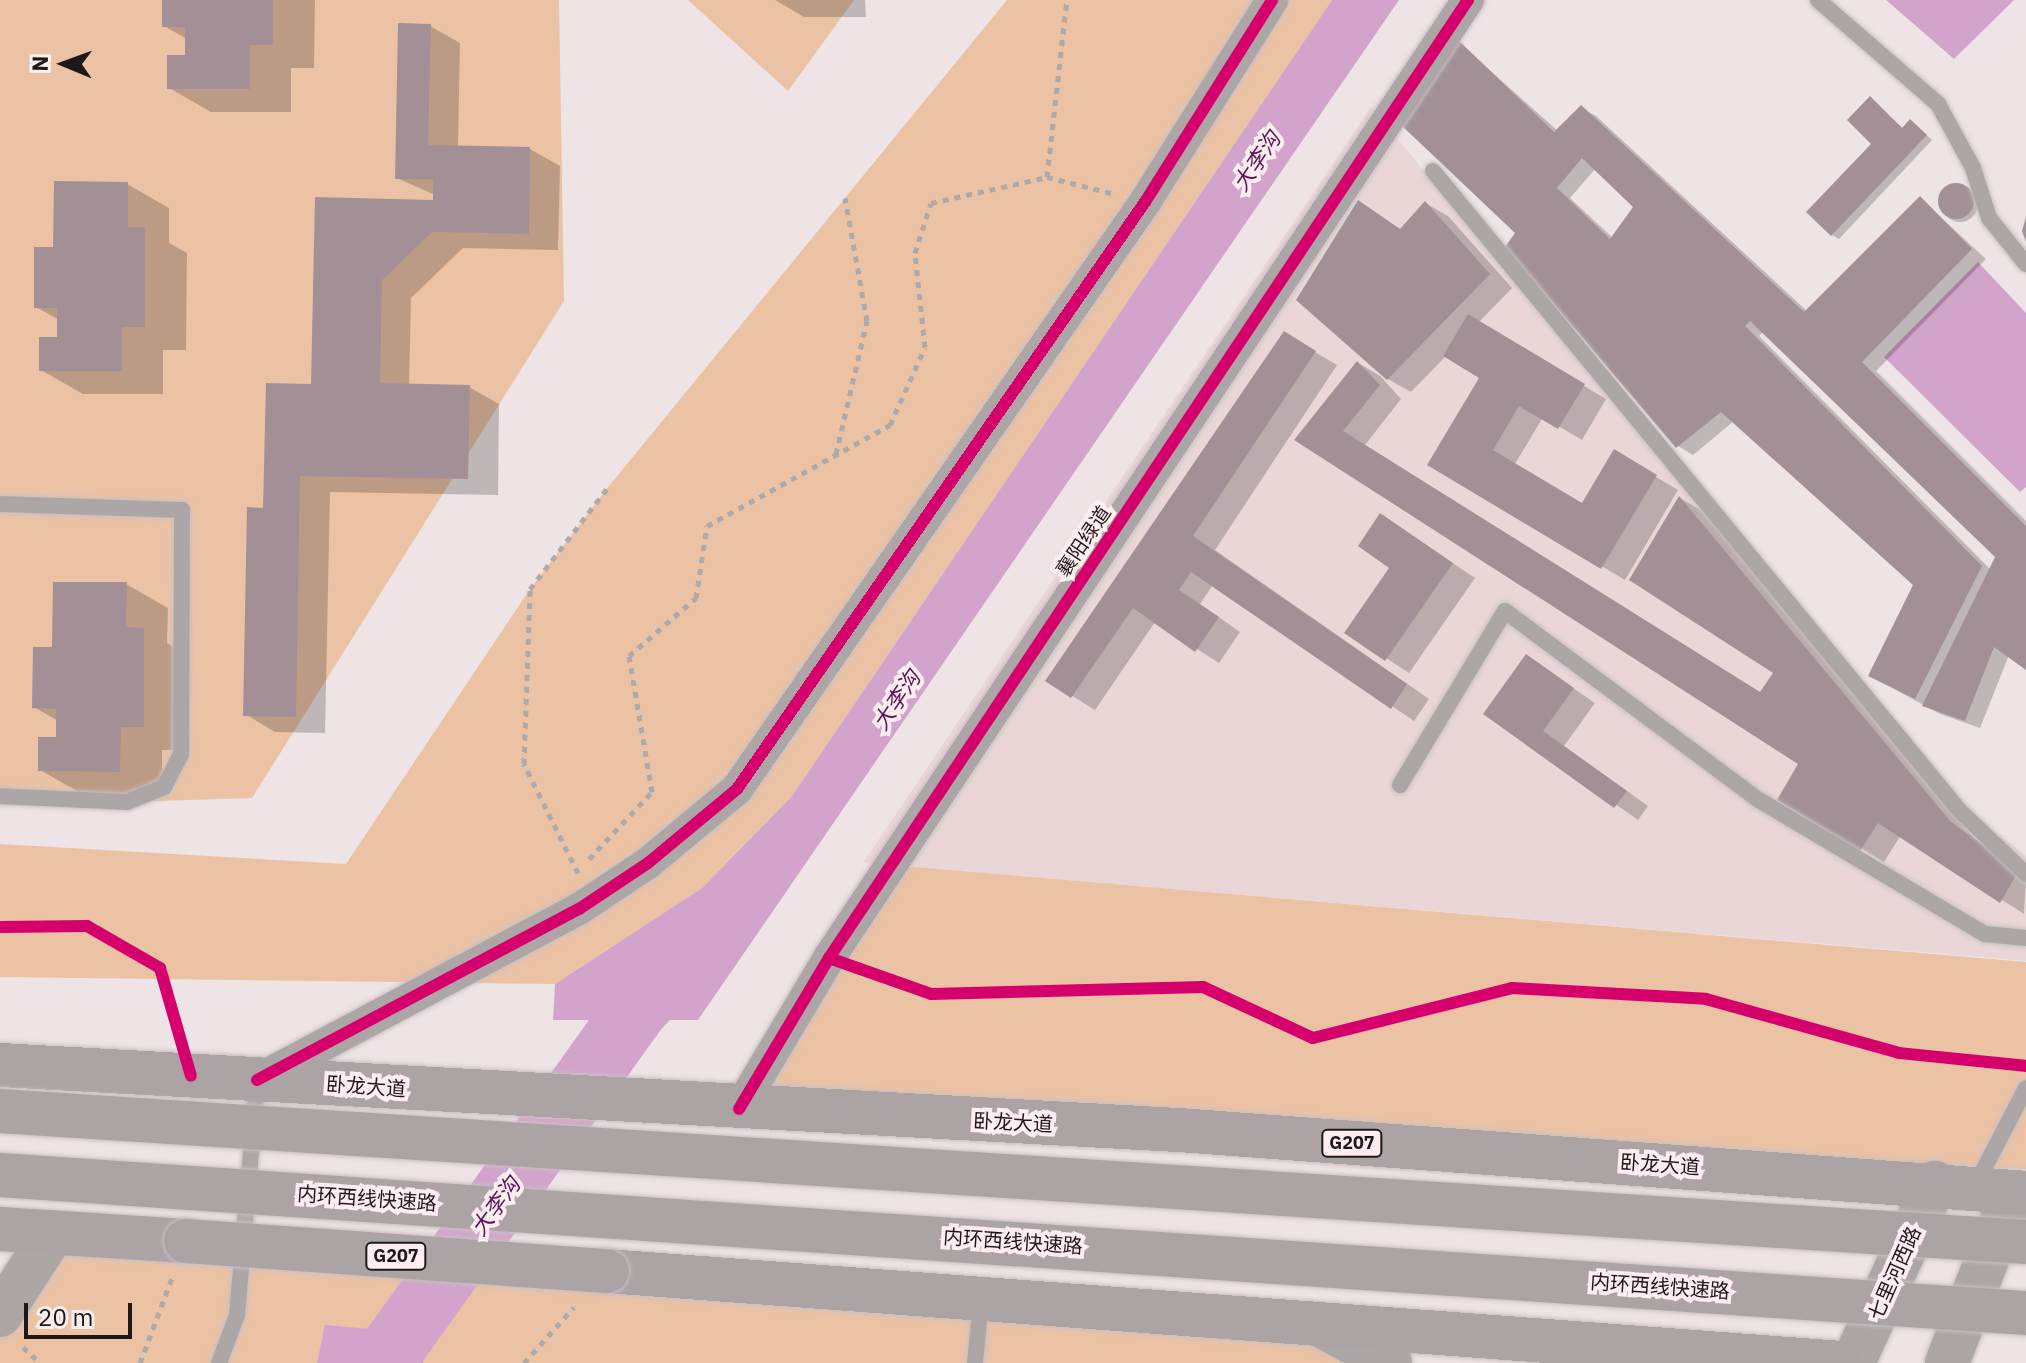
<!DOCTYPE html>
<meta charset="utf-8">
<style>
body{margin:0}
#map{position:relative;width:2026px;height:1363px;overflow:hidden;background:#efe4e5;font-family:"IBM Plex Sans","Noto Sans SC",sans-serif}
div>[style]{position:absolute}
[style*='--x']{left:calc(var(--x)*1px);top:calc(var(--y)*1px);width:calc(var(--w)*1px);rotate:calc(var(--a)*1deg)}
.built>*{inset:0;background:#ead6d7}
.green>*{inset:0;background:#ecc2a5}
.water>*{inset:0;background:#d2a4cb}
.shadow>*{inset:0;background:#0003}
.round{border-radius:50%}
.river>*{height:64px;margin:-32px;padding:0 32px;transform-origin:32px;border-radius:32px;background:#d2a4cb}
.building>*{inset:0;background:#a39097}
.path>*{height:5px;margin-top:-2.5px;transform-origin:0;background:repeating-linear-gradient(90deg,#afaaaa 0 6px,transparent 0 12px)}
.roads{filter:drop-shadow(0 0 2px #c9c0c1) drop-shadow(0 0 2px #c9c0c1)}
.lane>*{height:16px;margin:-8px;padding:0 8px;transform-origin:8px;border-radius:8px;background:#aca7a6}
.street>*{height:32px;margin:-16px;padding:0 16px;transform-origin:16px;border-radius:16px;background:#aca7a6}
.secondary>*{height:44px;margin:-22px;padding:0 22px;transform-origin:22px;border-radius:22px;background:#aca6a5}
.highway>*{height:44px;margin:-22px;padding:0 22px;transform-origin:22px;border-radius:22px;background:#aca4a4}
.bridges{filter:drop-shadow(0 0 2px #c9c0c1) drop-shadow(0 0 2px #c9c0c1)}
.highway-bridge>*{height:44px;margin:-22px;padding:0 22px;transform-origin:22px;border-radius:22px;background:#aca4a4}
.cycleway>*{height:12px;margin:-6px;padding:0 6px;transform-origin:6px;border-radius:6px;background:#d6006c}
span{translate:-50% -50%;white-space:nowrap;text-align:center;line-height:1.15;-webkit-text-stroke:8px #feeeef;paint-order:stroke}
.shield-label span{padding:2px 6px;background:#feeeef;border:2px solid;border-radius:6px;-webkit-text-stroke-width:0}
.shield-label{font-size:18px;color:#1f1819;font-weight:700}
.street-label{font-size:20px;color:#1f1819}
.water-label{font-size:22px;color:#5c1259;font-style:italic}
.north{position:absolute;left:24px;top:24px;width:80px;height:80px;-webkit-text-stroke:6px #feeeef;paint-order:stroke;rotate:271deg;font-size:22px;font-weight:700;line-height:32px;text-align:center;color:#1f1819}
.north::after{content:'';display:block;margin:auto;width:28px;height:36px;background:#1f1819;clip-path:polygon(50% 0,100% 100%,50% 72%,0 100%)}
.scale{position:absolute;left:24px;top:1303px;width:108px;height:36px;box-sizing:border-box;border:4px solid #1f1819;border-top:0;padding-left:10px;font-size:24px;line-height:28px;white-space:nowrap;color:#1f1819;-webkit-text-stroke:6px #feeeef;paint-order:stroke}
</style>
<div id="map">
<div class="built">
<div style="clip-path:polygon(1371px 107px,1660px 455px,1974px 815px,2026px 856px,2026px 961px,863px 863px)"></div>
</div>
<div class="green">
<div style="clip-path:polygon(0 0,559px 0,564px 301px,252px 798px,127px 802px,0 796px)"></div>
<div style="clip-path:polygon(688px 0,854px 0,788px 91px)"></div>
<div style="clip-path:polygon(1007px 0,1332px 0,792px 796px,702px 888px,555px 984px,0 977px,0 844px,346px 864px,530px 589px,609px 486px)"></div>
<div style="clip-path:polygon(891px 865px,2026px 962px,2026px 1169px,739px 1109px)"></div>
<div style="clip-path:polygon(53px 1233px,1319px 1324px,1373px 1363px,0 1363px,0 1315px)"></div>
</div>
<div class="water">
<div style="clip-path:polygon(1332px 0,1399px 0,698px 1020px,553px 1020px,555px 984px,702px 888px,792px 796px)"></div>
<div style="clip-path:polygon(1886px 0,2014px 0,1954px 59px)"></div>
<div style="clip-path:polygon(1978px 262px,2026px 313px,2026px 487px,2020px 492px,1884px 357px)"></div>
<div style="clip-path:polygon(325px 1325px,430px 1334px,423px 1363px,317px 1363px)"></div>
</div>
<div class="shadow">
<div style="clip-path:polygon(164px 0,315px 0,314px 68px,291px 68px,291px 112px,211px 112px,169px 88px,187px 57px,187px 39px,164px 26px)"></div>
<div style="clip-path:polygon(775px 0,865px 0,866px 17px,804px 17px)"></div>
<div style="clip-path:polygon(430px 26px,460px 43px,458px 147px,530px 149px,560px 166px,558px 250px,463px 248px,411px 298px,409px 385px,469px 387px,499px 404px,498px 495px,330px 492px,325px 733px,275px 732px,245px 714px,265px 510px,313px 386px,317px 199px,435px 202px,435px 195px,397px 178px)"></div>
<div style="clip-path:polygon(evenodd,1456px 40px,1558px 131px,1581px 108px,1596px 116px,1808px 312px,1920px 198px,1986px 259px,1876px 371px,2026px 521px,2026px 668px,2009px 655px,1980px 728px,1940px 714px,1885px 684px,1915px 585px,1734px 421px,1693px 455px,1678px 446px,1518px 233px,1456px 40px,1596px 168px,1636px 207px,1613px 238px,1570px 198px,1596px 168px,1456px 40px,1764px 331px,1998px 557px,1991px 570px,1759px 336px,1764px 331px)"></div>
<div style="clip-path:polygon(1870px 99px,1904px 129px,1917px 126px,1932px 140px,1839px 239px,1832px 235px,1874px 144px)"></div>
<div style="clip-path:polygon(127px 184px,169px 208px,169px 243px,187px 253px,186px 350px,163px 350px,163px 394px,83px 394px,41px 370px,59px 339px,59px 320px,36px 307px,55px 249px)"></div>
<div class="round" style="left:1942px;top:186px;width:36px;height:36px"></div>
<div style="clip-path:polygon(1359px 203px,1402px 230px,1425px 203px,1448px 216px,1512px 288px,1478px 323px,1606px 399px,1582px 440px,1543px 417px,1515px 464px,1583px 505px,1614px 452px,1678px 490px,1625px 580px,1430px 464px,1482px 377px,1446px 356px,1411px 392px,1386px 378px)"></div>
<div style="clip-path:polygon(1284px 334px,1337px 365px,1215px 550px,1429px 699px,1414px 721px,1213px 585px,1200px 604px,1240px 632px,1219px 663px,1155px 622px,1095px 710px,1048px 681px)"></div>
<div style="clip-path:polygon(1358px 363px,1380px 376px,1401px 399px,1365px 445px,1761px 694px,1776px 672px,1680px 498px,1702px 511px,1974px 838px,2026px 875px,2024px 914px,1901px 835px,1884px 862px,1780px 799px,1801px 763px,1297px 439px)"></div>
<div style="clip-path:polygon(1381px 515px,1475px 578px,1409px 673px,1347px 632px,1392px 567px)"></div>
<div style="clip-path:polygon(126px 584px,168px 608px,167px 643px,186px 654px,185px 750px,162px 750px,162px 794px,82px 794px,40px 770px,58px 739px,58px 721px,34px 707px,54px 649px)"></div>
<div style="clip-path:polygon(1527px 657px,1595px 703px,1564px 746px,1648px 806px,1638px 820px,1486px 714px)"></div>
</div>
<div class="river">
<div style="--x:382;--y:1363;--w:436;--a:-54.3"></div>
<div style="--x:636;--y:1009;--w:74;--a:-45.5"></div>
</div>
<div class="building">
<div style="clip-path:polygon(162px 0,273px 0,273px 45px,250px 45px,250px 89px,167px 89px,167px 55px,185px 55px,185px 27px,162px 27px)"></div>
<div style="clip-path:polygon(398px 23px,431px 24px,428px 145px,530px 147px,529px 234px,432px 232px,382px 280px,380px 383px,470px 385px,468px 479px,300px 476px,296px 717px,243px 716px,247px 507px,263px 508px,266px 383px,311px 384px,315px 197px,433px 200px,433px 179px,395px 179px)"></div>
<div style="clip-path:polygon(evenodd,1455px 37px,1554px 132px,1581px 105px,1804px 312px,1920px 196px,1972px 249px,1862px 362px,2026px 526px,2026px 670px,1994px 647px,1965px 721px,1922px 706px,1995px 557px,1750px 321px,1745px 326px,1982px 566px,1915px 699px,1868px 676px,1913px 585px,1721px 412px,1676px 448px,1505px 247px,1515px 233px,1400px 124px,1455px 37px,1582px 158px,1633px 207px,1610px 239px,1557px 188px,1582px 158px)"></div>
<div style="clip-path:polygon(1870px 96px,1902px 128px,1910px 119px,1927px 135px,1831px 236px,1806px 212px,1871px 144px,1847px 120px)"></div>
<div style="clip-path:polygon(54px 181px,128px 182px,128px 227px,145px 227px,145px 327px,122px 327px,122px 371px,39px 371px,39px 337px,57px 337px,57px 308px,34px 308px,34px 247px,53px 247px)"></div>
<div class="round" style="left:1938px;top:183px;width:36px;height:36px"></div>
<div style="clip-path:polygon(1358px 200px,1400px 229px,1425px 201px,1490px 274px,1387px 380px,1296px 300px)"></div>
<div style="clip-path:polygon(2026px 217px,2026px 242px,2022px 231px)"></div>
<div style="clip-path:polygon(1468px 314px,1585px 384px,1558px 429px,1519px 406px,1493px 450px,1582px 503px,1614px 449px,1657px 475px,1601px 569px,1427px 465px,1479px 378px,1443px 356px)"></div>
<div style="clip-path:polygon(1284px 331px,1316px 351px,1193px 536px,1407px 684px,1391px 709px,1191px 572px,1179px 590px,1219px 617px,1195px 652px,1133px 608px,1071px 698px,1045px 681px)"></div>
<div style="clip-path:polygon(1357px 361px,1380px 385px,1343px 431px,1760px 692px,1773px 673px,1629px 580px,1679px 496px,1951px 822px,2019px 870px,2000px 903px,1878px 823px,1860px 851px,1777px 800px,1798px 764px,1294px 440px)"></div>
<div style="clip-path:polygon(1380px 513px,1453px 563px,1385px 661px,1344px 633px,1389px 568px,1358px 546px)"></div>
<div style="clip-path:polygon(53px 582px,127px 582px,126px 627px,144px 628px,144px 727px,121px 727px,120px 772px,38px 771px,38px 737px,56px 737px,56px 709px,32px 708px,33px 647px,52px 647px)"></div>
<div style="clip-path:polygon(1526px 654px,1574px 688px,1543px 731px,1627px 791px,1614px 808px,1483px 714px)"></div>
</div>
<div class="path">
<div style="--x:1047;--y:177;--w:178;--a:-83.6"></div>
<div style="--x:836;--y:454;--w:137;--a:-76.9"></div>
<div style="--x:867;--y:321;--w:125;--a:-100.1"></div>
<div style="--x:589;--y:859;--w:92;--a:-46.8"></div>
<div style="--x:652;--y:792;--w:138;--a:-99.6"></div>
<div style="--x:629;--y:656;--w:89;--a:-40.9"></div>
<div style="--x:696;--y:598;--w:73;--a:-81.3"></div>
<div style="--x:707;--y:526;--w:209;--a:-28.9"></div>
<div style="--x:890;--y:425;--w:85;--a:-65.8"></div>
<div style="--x:925;--y:347;--w:95;--a:-96.1"></div>
<div style="--x:915;--y:253;--w:52;--a:-72.3"></div>
<div style="--x:931;--y:203;--w:119;--a:-12.6"></div>
<div style="--x:1047;--y:177;--w:66;--a:14"></div>
<div style="--x:578;--y:873;--w:122;--a:-116.4"></div>
<div style="--x:524;--y:764;--w:175;--a:-88"></div>
<div style="--x:530;--y:589;--w:130;--a:-52.5"></div>
<div style="--x:23;--y:1347;--w:23;--a:43"></div>
<div style="--x:140;--y:1363;--w:91;--a:-69.4"></div>
<div style="--x:524;--y:1363;--w:75;--a:-48.2"></div>
</div>
<div class="roads">
<div class="lane">
<div style="--x:1818;--y:0;--w:159;--a:40.9"></div>
<div style="--x:1938;--y:104;--w:73;--a:61.3"></div>
<div style="--x:1973;--y:168;--w:52;--a:72.3"></div>
<div style="--x:1989;--y:218;--w:59;--a:51.2"></div>
<div style="--x:1433;--y:171;--w:828;--a:50.54"></div>
<div style="--x:1959;--y:810;--w:93;--a:43.7"></div>
<div style="--x:0;--y:504;--w:182;--a:1.9"></div>
<div style="--x:182;--y:510;--w:244;--a:90.2"></div>
<div style="--x:181;--y:754;--w:37;--a:117"></div>
<div style="--x:164;--y:787;--w:40;--a:158"></div>
<div style="--x:127;--y:802;--w:127;--a:-177.3"></div>
<div style="--x:1400;--y:785;--w:203;--a:-58.9"></div>
<div style="--x:1505;--y:611;--w:317;--a:36.7"></div>
<div style="--x:1759;--y:800;--w:263;--a:30.7"></div>
<div style="--x:1985;--y:934;--w:41;--a:5.6"></div>
<div style="--x:1975;--y:1186;--w:110;--a:-62.5"></div>
<div style="--x:219;--y:1363;--w:51;--a:-69.4"></div>
<div style="--x:237;--y:1315;--w:235;--a:-85.1"></div>
<div style="--x:975;--y:1363;--w:62;--a:-84.5"></div>
</div>
<div class="street">
<div style="--x:257;--y:1080;--w:365;--a:-28"></div>
<div style="--x:579;--y:909;--w:83;--a:-33.7"></div>
<div style="--x:648;--y:863;--w:116;--a:-39.7"></div>
<div style="--x:737;--y:789;--w:715;--a:-55.2"></div>
<div style="--x:1145;--y:202;--w:239;--a:-57.8"></div>
<div style="--x:739;--y:1109;--w:176;--a:-59.2"></div>
<div style="--x:829;--y:958;--w:1152;--a:-56.3"></div>
</div>
<div class="secondary">
<div style="--x:0;--y:1315;--w:98;--a:-57.1"></div>
<div style="--x:1319;--y:1324;--w:81;--a:28.8"></div>
<div style="--x:1853;--y:1363;--w:198;--a:-65.5"></div>
<div style="--x:1947;--y:1363;--w:183;--a:-68.9"></div>
</div>
<div class="highway">
<div style="--x:0;--y:1065;--w:1181;--a:3.16"></div>
<div style="--x:1179;--y:1130;--w:849;--a:4.25"></div>
<div style="--x:0;--y:1229;--w:186;--a:3.7"></div>
<div style="--x:607;--y:1271;--w:1238;--a:4.26"></div>
</div>
</div>
<div class="bridges">
<div class="highway-bridge">
<div style="--x:0;--y:1111;--w:2030;--a:3.7"></div>
<div style="--x:0;--y:1175;--w:2031;--a:3.9"></div>
<div style="--x:186;--y:1241;--w:422;--a:4.1"></div>
</div>
</div>
<div class="cycleway">
<div style="--x:0;--y:927;--w:87;--a:-0.7"></div>
<div style="--x:87;--y:926;--w:84;--a:29.9"></div>
<div style="--x:160;--y:968;--w:112;--a:74"></div>
<div style="--x:829;--y:958;--w:108;--a:19.4"></div>
<div style="--x:931;--y:994;--w:272;--a:-1.5"></div>
<div style="--x:1203;--y:987;--w:121;--a:24.9"></div>
<div style="--x:1313;--y:1038;--w:205;--a:-14.1"></div>
<div style="--x:1512;--y:988;--w:194;--a:3.2"></div>
<div style="--x:1706;--y:999;--w:200;--a:15.6"></div>
<div style="--x:1899;--y:1053;--w:128;--a:5.8"></div>
<div style="--x:257;--y:1080;--w:365;--a:-28"></div>
<div style="--x:579;--y:909;--w:83;--a:-33.7"></div>
<div style="--x:648;--y:863;--w:116;--a:-39.7"></div>
<div style="--x:737;--y:789;--w:715;--a:-55.2"></div>
<div style="--x:1145;--y:202;--w:239;--a:-57.8"></div>
<div style="--x:739;--y:1109;--w:176;--a:-59.2"></div>
<div style="--x:829;--y:958;--w:1152;--a:-56.3"></div>
</div>
<div class="shield-label">
<span style="left:1352px;top:1143px">G207</span>
<span style="left:396px;top:1256px">G207</span>
</div>
<div class="street-label">
<span style="left:1083px;top:541px;rotate:-56deg">襄阳绿道</span>
<span style="left:366px;top:1086px;rotate:4deg">卧龙大道</span>
<span style="left:1013px;top:1122px;rotate:3deg">卧龙大道</span>
<span style="left:1660px;top:1164px;rotate:4deg">卧龙大道</span>
<span style="left:367px;top:1198px;rotate:4deg">内环西线快速路</span>
<span style="left:1013px;top:1241px;rotate:4deg">内环西线快速路</span>
<span style="left:1894px;top:1273px;rotate:-66deg">七里河西路</span>
<span style="left:1660px;top:1286px;rotate:4deg">内环西线快速路</span>
</div>
<div class="water-label">
<span style="left:1256px;top:161px;rotate:-56deg">大李沟</span>
<span style="left:896px;top:700px;rotate:-56deg">大李沟</span>
<span style="left:495px;top:1206px;rotate:-54deg">大李沟</span>
</div>
<div class="north">N</div>
<div class="scale">20 m</div>
</div>
